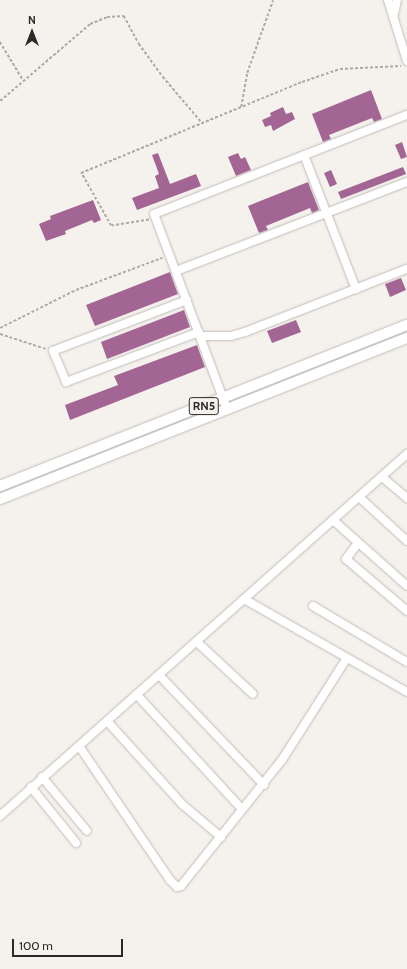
<!DOCTYPE html>
<style>
body{margin:0}
#map{position:relative;width:407px;height:969px;overflow:hidden;background:#f5f1ec;font-family:Cabin,sans-serif}
div>[style]{position:absolute}
[style*='--x']{left:calc(var(--x)*1px);top:calc(var(--y)*1px);width:calc(var(--w)*1px);rotate:calc(var(--a)*1deg)}
.building>*{inset:0;background:#a36694}
.path>*{height:1.5px;margin-top:-0.75px;transform-origin:0;background:repeating-linear-gradient(90deg,#aeaaa6 0 3px,transparent 0 5px)}
.roads{filter:drop-shadow(0 0 1px #c1bcb8) drop-shadow(0 0 1px #c1bcb8)}
.minor>*{height:8px;margin:-4px;padding:0 4px;transform-origin:4px;border-radius:4px;background:#fff}
.major>*{height:10px;margin:-5px;padding:0 5px;transform-origin:5px;border-radius:5px;background:#fff}
span{translate:-50% -50%;white-space:nowrap;text-align:center;line-height:1.15;-webkit-text-stroke:3px #f5f1ec;paint-order:stroke}
.shield-label span{padding:1px 3px;background:#f5f1ec;border:1px solid;border-radius:3px;-webkit-text-stroke-width:0}
.shield-label{font-size:12px;color:#2c2a28;font-weight:700}
.north{position:absolute;left:12px;top:12px;width:40px;height:40px;-webkit-text-stroke:3px #f5f1ec;paint-order:stroke;rotate:0deg;font-size:11px;font-weight:700;line-height:16px;text-align:center;color:#2c2a28}
.north::after{content:'';display:block;margin:auto;width:14px;height:18px;background:#2c2a28;clip-path:polygon(50% 0,100% 100%,50% 72%,0 100%)}
.scale{position:absolute;left:12px;top:939px;width:111px;height:18px;box-sizing:border-box;border:2px solid #2c2a28;border-top:0;padding-left:5px;font-size:12px;line-height:14px;white-space:nowrap;color:#2c2a28;-webkit-text-stroke:3px #f5f1ec;paint-order:stroke}
</style>
<div id="map">
<div class="building">
<div style="clip-path:polygon(371px 90px,382px 119px,374px 122px,372px 118px,329px 135px,331px 139px,323px 142px,312px 114px)"></div>
<div style="clip-path:polygon(283px 107px,286px 114px,292px 112px,295px 119px,273px 131px,271px 125px,265px 127px,262px 120px,271px 116px,270px 113px)"></div>
<div style="clip-path:polygon(402px 142px,407px 157px,401px 159px,395px 145px)"></div>
<div style="clip-path:polygon(158px 153px,170px 184px,196px 174px,201px 186px,137px 210px,132px 198px,159px 188px,155px 176px,159px 174px,152px 155px)"></div>
<div style="clip-path:polygon(238px 153px,241px 159px,245px 157px,251px 170px,236px 176px,228px 157px)"></div>
<div style="clip-path:polygon(403px 167px,406px 174px,341px 199px,338px 192px)"></div>
<div style="clip-path:polygon(331px 170px,337px 184px,330px 187px,324px 173px)"></div>
<div style="clip-path:polygon(308px 182px,319px 210px,312px 213px,310px 208px,266px 226px,268px 230px,259px 233px,248px 206px)"></div>
<div style="clip-path:polygon(93px 200px,101px 220px,94px 223px,92px 220px,65px 231px,66px 234px,46px 241px,39px 224px,51px 219px,50px 216px)"></div>
<div style="clip-path:polygon(170px 272px,178px 294px,95px 326px,86px 305px)"></div>
<div style="clip-path:polygon(401px 278px,406px 290px,390px 297px,385px 284px)"></div>
<div style="clip-path:polygon(184px 310px,190px 327px,107px 359px,101px 342px)"></div>
<div style="clip-path:polygon(296px 320px,301px 332px,272px 343px,267px 331px)"></div>
<div style="clip-path:polygon(197px 345px,205px 367px,70px 420px,65px 405px,118px 385px,114px 376px)"></div>
</div>
<div class="path">
<div style="--x:0;--y:42;--w:44;--a:58.8"></div>
<div style="--x:0;--y:101;--w:118;--a:-40.5"></div>
<div style="--x:90;--y:24;--w:18;--a:-22"></div>
<div style="--x:107;--y:17;--w:17;--a:-3"></div>
<div style="--x:124;--y:16;--w:32;--a:62"></div>
<div style="--x:139;--y:44;--w:41;--a:54"></div>
<div style="--x:163;--y:77;--w:60;--a:49.7"></div>
<div style="--x:241;--y:107;--w:35;--a:-80"></div>
<div style="--x:247;--y:73;--w:77;--a:-70.4"></div>
<div style="--x:149;--y:220;--w:38;--a:171"></div>
<div style="--x:111;--y:226;--w:61;--a:-119.5"></div>
<div style="--x:81;--y:173;--w:239;--a:-22.4"></div>
<div style="--x:302;--y:82;--w:40;--a:-18.9"></div>
<div style="--x:340;--y:69;--w:61;--a:-2.8"></div>
<div style="--x:0;--y:328;--w:85;--a:-26.6"></div>
<div style="--x:76;--y:290;--w:92;--a:-20.4"></div>
<div style="--x:0;--y:334;--w:48;--a:18.1"></div>
</div>
<div class="roads">
<div class="minor">
<div style="--x:388;--y:0;--w:64;--a:72.7"></div>
<div style="--x:394;--y:14;--w:14;--a:-78"></div>
<div style="--x:304;--y:155;--w:144;--a:68.8"></div>
<div style="--x:176;--y:271;--w:248;--a:-21.1"></div>
<div style="--x:187;--y:300;--w:143;--a:159.2"></div>
<div style="--x:53;--y:351;--w:34;--a:67"></div>
<div style="--x:66;--y:382;--w:142;--a:-20.6"></div>
<div style="--x:201;--y:336;--w:30;--a:0"></div>
<div style="--x:231;--y:336;--w:15;--a:-16"></div>
<div style="--x:245;--y:332;--w:174;--a:-21.3"></div>
<div style="--x:227;--y:409;--w:208;--a:-110.5"></div>
<div style="--x:154;--y:214;--w:272;--a:-21.4"></div>
<div style="--x:382;--y:477;--w:33;--a:40"></div>
<div style="--x:359;--y:497;--w:65;--a:42.5"></div>
<div style="--x:333;--y:520;--w:99;--a:41.7"></div>
<div style="--x:358;--y:543;--w:20;--a:127"></div>
<div style="--x:346;--y:559;--w:80;--a:40.4"></div>
<div style="--x:244;--y:599;--w:188;--a:29.7"></div>
<div style="--x:313;--y:606;--w:109;--a:30.8"></div>
<div style="--x:197;--y:642;--w:76;--a:42.9"></div>
<div style="--x:159;--y:675;--w:152;--a:46.3"></div>
<div style="--x:137;--y:695;--w:155;--a:47.4"></div>
<div style="--x:107;--y:721;--w:113;--a:47.9"></div>
<div style="--x:183;--y:805;--w:50;--a:40.1"></div>
<div style="--x:79;--y:746;--w:162;--a:55.8"></div>
<div style="--x:170;--y:880;--w:10;--a:45"></div>
<div style="--x:177;--y:887;--w:4;--a:-14"></div>
<div style="--x:181;--y:886;--w:161;--a:-51.3"></div>
<div style="--x:282;--y:760;--w:121;--a:-57.5"></div>
<div style="--x:42;--y:777;--w:70;--a:50.2"></div>
<div style="--x:31;--y:787;--w:72;--a:51.2"></div>
<div style="--x:0;--y:816;--w:545;--a:-41.65"></div>
</div>
<div class="major">
<div style="--x:0;--y:486;--w:438;--a:-21.6"></div>
<div style="--x:0;--y:499;--w:438;--a:-21.6"></div>
</div>
</div>
<div class="shield-label">
<span style="left:204px;top:406px">RN5</span>
</div>
<div class="north">N</div>
<div class="scale">100 m</div>
</div>
